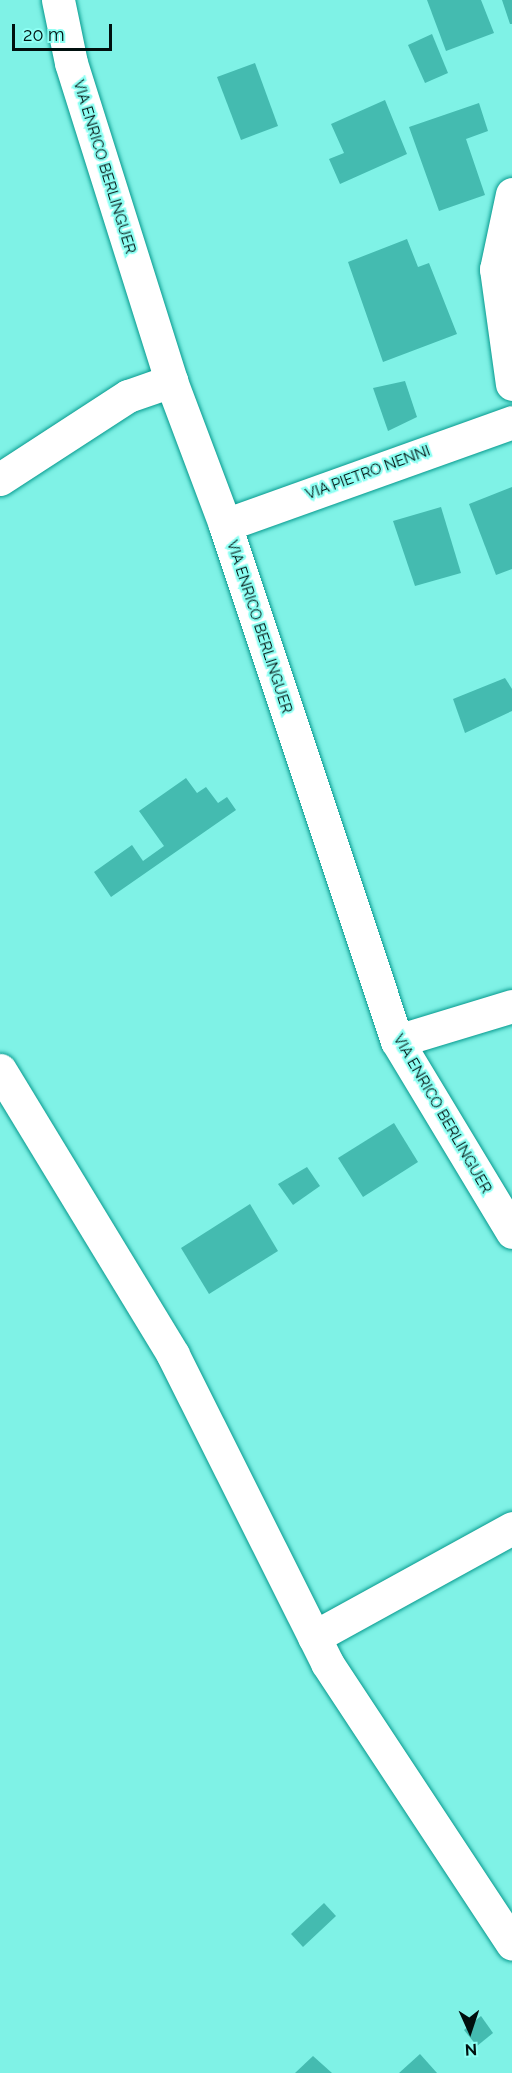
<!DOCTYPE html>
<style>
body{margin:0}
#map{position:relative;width:512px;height:2073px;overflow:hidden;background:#7ff2e6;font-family:Raleway,sans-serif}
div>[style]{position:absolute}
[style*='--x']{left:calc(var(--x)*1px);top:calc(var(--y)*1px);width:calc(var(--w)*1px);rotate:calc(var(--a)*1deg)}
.building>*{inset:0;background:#44bbb0}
.roads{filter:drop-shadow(0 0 2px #07998e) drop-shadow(0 0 2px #07998e)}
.minor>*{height:33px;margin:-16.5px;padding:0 16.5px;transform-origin:16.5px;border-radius:16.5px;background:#fff}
span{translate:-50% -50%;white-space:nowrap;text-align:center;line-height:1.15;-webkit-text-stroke:4.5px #8dfff3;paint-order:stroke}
.street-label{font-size:15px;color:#00100e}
.north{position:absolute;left:440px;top:2001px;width:60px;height:60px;-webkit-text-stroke:4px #8dfff3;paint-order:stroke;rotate:177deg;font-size:16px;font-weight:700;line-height:24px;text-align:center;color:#00100e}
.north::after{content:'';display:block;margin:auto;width:21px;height:27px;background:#00100e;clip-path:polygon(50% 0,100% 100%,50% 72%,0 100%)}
.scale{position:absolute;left:12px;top:24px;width:100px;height:27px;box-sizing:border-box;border:3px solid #00100e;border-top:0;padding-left:8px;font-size:18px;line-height:21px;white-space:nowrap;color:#00100e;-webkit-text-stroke:4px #8dfff3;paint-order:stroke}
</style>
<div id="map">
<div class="building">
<div style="clip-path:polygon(427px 0,481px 0,494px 33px,446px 51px)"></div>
<div style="clip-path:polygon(502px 0,512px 0,512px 24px,510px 24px)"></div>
<div style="clip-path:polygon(432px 34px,448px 73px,425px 83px,408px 45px)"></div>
<div style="clip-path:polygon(255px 63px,278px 126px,241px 140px,217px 77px)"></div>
<div style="clip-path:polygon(385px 100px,407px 154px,340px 184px,329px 159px,344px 153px,331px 124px)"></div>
<div style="clip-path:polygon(479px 103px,488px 131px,466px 139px,485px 195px,439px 211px,409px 127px)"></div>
<div style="clip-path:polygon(407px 239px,418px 267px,429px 263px,457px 334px,383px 362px,348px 262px)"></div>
<div style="clip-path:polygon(405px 381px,417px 417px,388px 431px,373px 388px)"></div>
<div style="clip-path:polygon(512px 487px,512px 569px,496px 575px,469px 504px)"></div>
<div style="clip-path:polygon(441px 507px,461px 573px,415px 586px,393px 521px)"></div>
<div style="clip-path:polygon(505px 678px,512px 689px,512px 711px,465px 733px,453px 699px)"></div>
<div style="clip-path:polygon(186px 778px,197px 793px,206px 787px,218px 803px,227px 797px,236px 810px,111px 897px,94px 872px,132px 845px,143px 861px,164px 846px,139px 811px)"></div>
<div style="clip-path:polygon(394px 1123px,418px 1162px,363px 1197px,338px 1158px)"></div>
<div style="clip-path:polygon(307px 1167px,320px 1186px,293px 1205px,278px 1184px)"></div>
<div style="clip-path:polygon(250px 1204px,278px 1251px,209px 1294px,181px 1248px)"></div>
<div style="clip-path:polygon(324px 1903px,336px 1916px,303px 1947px,291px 1934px)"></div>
<div style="clip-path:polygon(481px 2016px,493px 2033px,477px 2046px,464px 2030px)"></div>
<div style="clip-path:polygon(420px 2054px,437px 2073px,399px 2073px)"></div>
<div style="clip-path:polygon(313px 2056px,332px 2073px,295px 2073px)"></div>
</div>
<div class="roads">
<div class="minor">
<div style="--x:58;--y:0;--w:64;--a:78.3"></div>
<div style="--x:71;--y:63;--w:333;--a:72.5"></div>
<div style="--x:171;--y:381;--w:154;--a:69.4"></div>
<div style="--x:225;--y:525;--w:544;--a:71.57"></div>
<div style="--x:397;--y:1041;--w:223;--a:58.9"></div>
<div style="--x:512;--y:194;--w:77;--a:102"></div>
<div style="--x:496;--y:269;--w:116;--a:82.1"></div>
<div style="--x:0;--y:479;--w:153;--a:-33"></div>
<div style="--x:128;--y:396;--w:46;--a:-19.2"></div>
<div style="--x:225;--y:525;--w:305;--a:-19.7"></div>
<div style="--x:397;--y:1041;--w:120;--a:-16.9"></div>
<div style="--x:0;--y:1070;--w:333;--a:58.7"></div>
<div style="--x:173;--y:1355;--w:344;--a:63.4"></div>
<div style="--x:327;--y:1663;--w:336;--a:56.6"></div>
<div style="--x:314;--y:1637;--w:226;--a:-28.8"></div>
</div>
</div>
<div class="street-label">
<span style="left:104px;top:167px;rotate:73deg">VIA ENRICO BERLINGUER</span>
<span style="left:368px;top:473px;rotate:-20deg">VIA PIETRO NENNI</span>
<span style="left:259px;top:627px;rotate:72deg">VIA ENRICO BERLINGUER</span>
<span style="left:442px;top:1114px;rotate:60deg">VIA ENRICO BERLINGUER</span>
</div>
<div class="north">N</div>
<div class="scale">20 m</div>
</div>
